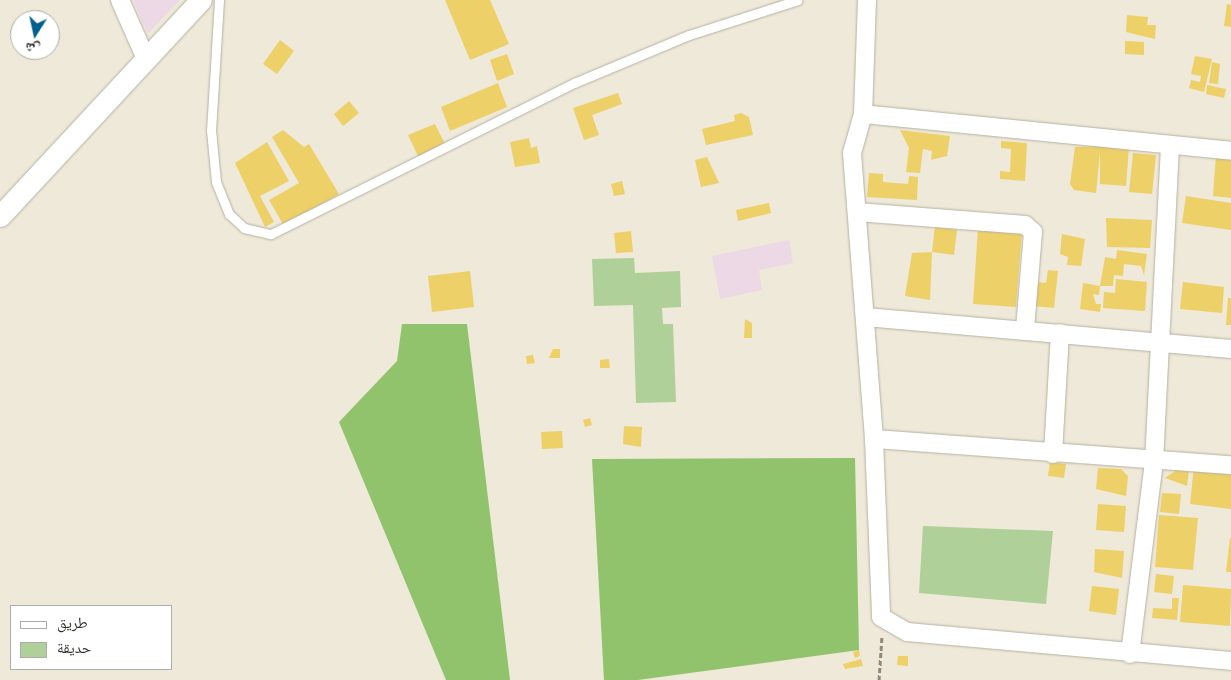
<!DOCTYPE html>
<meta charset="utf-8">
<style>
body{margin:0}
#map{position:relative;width:1231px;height:680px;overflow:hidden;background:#eee9d8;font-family:"Exo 2","Noto Naskh Arabic",sans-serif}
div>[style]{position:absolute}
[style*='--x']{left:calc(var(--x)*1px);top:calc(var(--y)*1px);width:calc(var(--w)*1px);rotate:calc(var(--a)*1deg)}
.industrial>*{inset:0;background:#edd8e6}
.green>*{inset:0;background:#afd099}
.forest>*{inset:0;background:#91c36c}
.building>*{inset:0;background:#eed068}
.path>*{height:3px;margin-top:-1.5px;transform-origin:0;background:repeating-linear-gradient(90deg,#8d897e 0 5px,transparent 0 7.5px)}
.roads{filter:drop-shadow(0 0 1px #b6b1a2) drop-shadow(0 0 1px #b6b1a2)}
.service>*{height:9px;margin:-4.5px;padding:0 4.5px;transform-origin:4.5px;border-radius:4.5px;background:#fff}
.minor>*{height:18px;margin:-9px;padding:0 9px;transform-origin:9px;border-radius:9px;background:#fff}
.tertiary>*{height:21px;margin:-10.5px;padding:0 10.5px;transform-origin:10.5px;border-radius:10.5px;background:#fff}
span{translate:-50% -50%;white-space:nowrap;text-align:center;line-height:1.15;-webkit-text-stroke:5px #fff;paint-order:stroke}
.legend{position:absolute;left:10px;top:605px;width:162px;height:65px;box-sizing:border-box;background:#fff;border:1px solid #adaca9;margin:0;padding:6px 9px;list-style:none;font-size:15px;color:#312f29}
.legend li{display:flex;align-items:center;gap:10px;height:25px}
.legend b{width:25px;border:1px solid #adaca9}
.north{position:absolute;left:10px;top:10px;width:50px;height:50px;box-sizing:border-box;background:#fff;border:1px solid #adaca9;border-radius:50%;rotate:190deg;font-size:14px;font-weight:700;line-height:20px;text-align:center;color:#312f29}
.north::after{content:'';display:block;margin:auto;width:18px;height:22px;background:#015f90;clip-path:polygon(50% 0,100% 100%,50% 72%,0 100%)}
</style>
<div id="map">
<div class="industrial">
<div style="clip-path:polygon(133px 0,180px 0,148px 34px)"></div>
<div style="clip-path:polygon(789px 240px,793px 263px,759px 270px,762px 290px,720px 299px,712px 256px)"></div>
</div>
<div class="green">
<div style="clip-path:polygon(634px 258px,635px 273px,680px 271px,681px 307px,662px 308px,663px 324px,673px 324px,676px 402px,636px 403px,633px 305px,594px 306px,592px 259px)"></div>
<div style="clip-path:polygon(923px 526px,1053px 531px,1046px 604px,919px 593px)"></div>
</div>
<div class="forest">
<div style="clip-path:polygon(402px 324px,467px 324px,510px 680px,446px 680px,339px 422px,397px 361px)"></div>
<div style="clip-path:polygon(855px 458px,859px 650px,638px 680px,604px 680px,592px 459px)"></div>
</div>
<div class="building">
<div style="clip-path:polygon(445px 0,490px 0,509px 44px,470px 60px)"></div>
<div style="clip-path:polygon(1227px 4px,1231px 5px,1231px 27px,1224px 26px)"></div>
<div style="clip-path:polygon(1127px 15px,1148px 17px,1147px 25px,1156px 25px,1155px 39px,1126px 32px)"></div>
<div style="clip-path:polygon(280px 40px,294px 51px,277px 74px,263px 64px)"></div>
<div style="clip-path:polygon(1125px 41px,1144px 42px,1144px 55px,1125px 54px)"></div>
<div style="clip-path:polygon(507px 54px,514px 74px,497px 81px,490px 60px)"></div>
<div style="clip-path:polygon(1195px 56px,1212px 59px,1204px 92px,1189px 88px,1191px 80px,1200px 82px,1201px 76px,1191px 74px)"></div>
<div style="clip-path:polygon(1212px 62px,1220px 64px,1218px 84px,1209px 83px)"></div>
<div style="clip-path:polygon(498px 83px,507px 107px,450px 131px,441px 107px)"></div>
<div style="clip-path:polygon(1207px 85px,1226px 89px,1224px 98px,1206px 94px)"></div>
<div style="clip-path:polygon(618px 93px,622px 104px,592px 115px,599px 135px,584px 140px,573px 108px)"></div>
<div style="clip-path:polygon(349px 101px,359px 113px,343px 126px,334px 114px)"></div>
<div style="clip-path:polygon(741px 113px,749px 117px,753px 135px,706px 145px,702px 129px,735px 121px,734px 115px)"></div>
<div style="clip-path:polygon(435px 124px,446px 146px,419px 158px,408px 135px)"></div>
<div style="clip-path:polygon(283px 130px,304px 147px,309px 144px,339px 194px,284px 226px,269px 200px,299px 183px,272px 137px)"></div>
<div style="clip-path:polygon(900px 130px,950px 136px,947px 156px,931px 160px,932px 151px,923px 149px,920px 173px,906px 172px,909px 148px)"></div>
<div style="clip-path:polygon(529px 138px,531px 148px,537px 146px,540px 163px,515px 167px,510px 142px)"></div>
<div style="clip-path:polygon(1001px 141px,1027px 143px,1025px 181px,1000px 179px,1000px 171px,1010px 172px,1011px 149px,1001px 148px)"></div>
<div style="clip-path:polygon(267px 142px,289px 181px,260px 196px,274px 222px,265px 227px,235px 163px)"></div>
<div style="clip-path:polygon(1103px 146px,1129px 148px,1126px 186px,1100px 184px,1100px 153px,1096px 193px,1074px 190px,1070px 184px,1075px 147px)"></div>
<div style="clip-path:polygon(1133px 153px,1156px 155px,1152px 194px,1129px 192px)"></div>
<div style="clip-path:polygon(1216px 155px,1231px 157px,1231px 198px,1213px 196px)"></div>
<div style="clip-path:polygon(707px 157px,719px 183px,701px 187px,695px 160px)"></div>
<div style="clip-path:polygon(869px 173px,883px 174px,883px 182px,908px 184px,909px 176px,918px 177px,917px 200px,867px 197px)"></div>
<div style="clip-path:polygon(622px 181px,625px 194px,614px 196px,611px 184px)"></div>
<div style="clip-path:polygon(1186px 196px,1231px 203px,1231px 230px,1182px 223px)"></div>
<div style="clip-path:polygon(769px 203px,771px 213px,738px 221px,736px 210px)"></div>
<div style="clip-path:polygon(1106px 218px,1152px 220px,1150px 248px,1107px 247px)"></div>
<div style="clip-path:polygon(952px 223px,951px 229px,957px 230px,954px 255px,932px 252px,935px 225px)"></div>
<div style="clip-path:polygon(978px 228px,1022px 231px,1016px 307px,973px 304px)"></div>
<div style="clip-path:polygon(631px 231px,633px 252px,616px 253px,614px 233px)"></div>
<div style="clip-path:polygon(1062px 234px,1085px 239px,1081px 266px,1067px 265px,1068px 257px,1060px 254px)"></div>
<div style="clip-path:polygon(1117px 250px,1147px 254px,1144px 275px,1141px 266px,1124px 264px,1123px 276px,1114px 275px,1113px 286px,1100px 286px,1105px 257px,1116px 259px)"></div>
<div style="clip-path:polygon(932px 252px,930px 300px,905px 296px,912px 253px)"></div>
<div style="clip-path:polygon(1048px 270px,1058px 271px,1054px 308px,1034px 306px,1036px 282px,1046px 283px)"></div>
<div style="clip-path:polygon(470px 271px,474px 307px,432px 312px,428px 276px)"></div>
<div style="clip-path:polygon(1116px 279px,1147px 282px,1145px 311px,1103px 308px,1104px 292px,1115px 293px)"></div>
<div style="clip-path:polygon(1183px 282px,1224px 287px,1222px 313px,1180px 309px)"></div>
<div style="clip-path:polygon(1083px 283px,1100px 286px,1099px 295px,1093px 294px,1096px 304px,1101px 304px,1100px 312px,1080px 309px)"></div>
<div style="clip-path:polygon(1228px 298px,1231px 298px,1231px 325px,1226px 325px)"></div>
<div style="clip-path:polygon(745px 319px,752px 323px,752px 338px,744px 338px)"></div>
<div style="clip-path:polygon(553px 349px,560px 349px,560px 358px,549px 358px)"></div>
<div style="clip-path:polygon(533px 355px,535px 363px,527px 364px,526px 356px)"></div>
<div style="clip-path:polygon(609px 359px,610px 368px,600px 368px,600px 360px)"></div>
<div style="clip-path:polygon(590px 418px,592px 425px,585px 427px,583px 420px)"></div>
<div style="clip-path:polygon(624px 426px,642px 427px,641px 447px,623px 444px)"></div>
<div style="clip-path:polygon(562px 431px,563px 448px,542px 449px,541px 432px)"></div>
<div style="clip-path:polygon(1050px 462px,1066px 464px,1064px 478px,1048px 476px)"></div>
<div style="clip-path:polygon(1194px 466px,1231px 470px,1231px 509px,1190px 504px)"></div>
<div style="clip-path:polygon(1098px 468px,1121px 469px,1128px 476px,1126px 496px,1096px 489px)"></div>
<div style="clip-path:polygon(1178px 469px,1189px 470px,1187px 486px,1165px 478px)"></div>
<div style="clip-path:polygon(1162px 493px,1181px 494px,1179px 514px,1160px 512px)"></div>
<div style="clip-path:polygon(1098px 504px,1126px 506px,1124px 532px,1096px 530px)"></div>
<div style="clip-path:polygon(1159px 515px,1198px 518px,1193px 570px,1155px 567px)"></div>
<div style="clip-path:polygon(1230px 538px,1231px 538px,1231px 572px,1226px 572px)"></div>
<div style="clip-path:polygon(1095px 549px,1124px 551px,1122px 578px,1094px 572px)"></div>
<div style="clip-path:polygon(1156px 574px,1174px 576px,1172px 594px,1154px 592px)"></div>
<div style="clip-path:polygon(1183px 585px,1231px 589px,1230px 626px,1180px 622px)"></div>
<div style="clip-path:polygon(1092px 586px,1119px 589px,1116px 615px,1089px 611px)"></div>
<div style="clip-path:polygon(1172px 598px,1179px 598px,1177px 620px,1152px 618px,1153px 608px,1172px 609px)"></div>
<div style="clip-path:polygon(859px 650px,860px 656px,855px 658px,853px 652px)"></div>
<div style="clip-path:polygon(898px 656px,908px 656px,908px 666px,897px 665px)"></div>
<div style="clip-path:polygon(861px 659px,863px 666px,845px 669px,843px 664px)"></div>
</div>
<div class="path">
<div style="--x:879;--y:680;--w:44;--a:-86.1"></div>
</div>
<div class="roads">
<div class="service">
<div style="--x:219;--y:0;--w:130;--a:93.5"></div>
<div style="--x:211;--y:130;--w:52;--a:84.5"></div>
<div style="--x:216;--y:182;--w:35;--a:68"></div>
<div style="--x:229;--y:214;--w:21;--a:43"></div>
<div style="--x:244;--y:228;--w:28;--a:13"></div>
<div style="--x:271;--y:234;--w:339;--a:-26.5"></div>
<div style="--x:574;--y:83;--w:125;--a:-22.7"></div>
<div style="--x:689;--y:35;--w:114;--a:-17.8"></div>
</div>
<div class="minor">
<div style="--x:120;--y:0;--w:64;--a:66.2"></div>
<div style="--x:867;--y:0;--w:114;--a:92"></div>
<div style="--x:863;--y:114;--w:41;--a:105.8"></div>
<div style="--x:852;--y:153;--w:287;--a:85.6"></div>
<div style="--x:874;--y:439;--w:178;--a:87.7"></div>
<div style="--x:881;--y:617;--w:30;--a:30"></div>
<div style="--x:907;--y:632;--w:325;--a:5.1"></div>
<div style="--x:863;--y:114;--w:370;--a:5.7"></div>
<div style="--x:857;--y:212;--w:169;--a:4.4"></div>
<div style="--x:1025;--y:225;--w:11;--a:41"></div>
<div style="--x:1033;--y:232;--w:98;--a:94.7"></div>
<div style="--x:866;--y:317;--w:366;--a:5"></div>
<div style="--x:874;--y:439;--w:358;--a:4.2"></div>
<div style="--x:1053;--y:454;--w:121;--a:-86.7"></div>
<div style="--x:1130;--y:654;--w:193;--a:-82.9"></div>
<div style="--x:1154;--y:462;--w:317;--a:-87.1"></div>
</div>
<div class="tertiary">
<div style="--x:0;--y:216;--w:295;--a:-47.1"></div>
</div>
</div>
<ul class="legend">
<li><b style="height:6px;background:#fff"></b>طريق</li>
<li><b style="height:14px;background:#afd099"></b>حديقة</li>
</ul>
<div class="north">ش</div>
</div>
